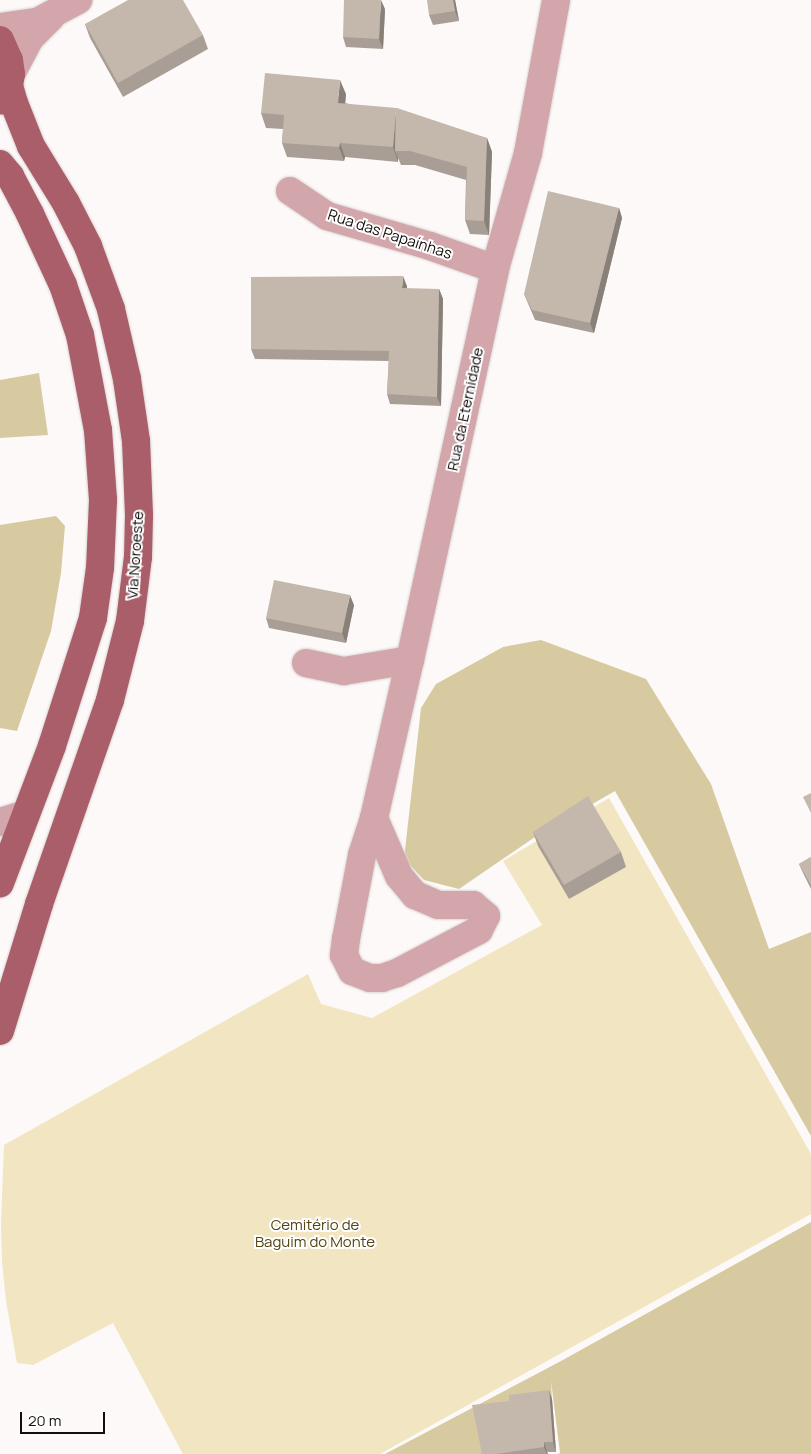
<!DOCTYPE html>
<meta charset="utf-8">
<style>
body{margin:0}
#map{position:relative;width:811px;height:1454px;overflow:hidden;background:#fdf9f8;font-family:Manrope,sans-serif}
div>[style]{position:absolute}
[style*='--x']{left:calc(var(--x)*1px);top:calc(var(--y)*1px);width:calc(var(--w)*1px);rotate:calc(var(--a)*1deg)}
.green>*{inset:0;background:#f1e6c1}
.forest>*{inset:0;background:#d7caa1}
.roads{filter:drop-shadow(0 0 1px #d8d3d2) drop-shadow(0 0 1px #d8d3d2)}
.minor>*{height:28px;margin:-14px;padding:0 14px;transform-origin:14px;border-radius:14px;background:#d2a6ab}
.major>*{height:28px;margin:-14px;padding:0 14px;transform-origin:14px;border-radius:14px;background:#aa5e6a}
.wall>*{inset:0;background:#a99e95}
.shaded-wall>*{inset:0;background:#898179}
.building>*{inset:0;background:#c4b8ad}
span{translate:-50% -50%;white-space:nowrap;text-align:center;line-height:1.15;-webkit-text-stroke:4px #fff;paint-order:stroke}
.street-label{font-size:15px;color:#130e0c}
.park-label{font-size:15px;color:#534412}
.scale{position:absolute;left:20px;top:1412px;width:85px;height:22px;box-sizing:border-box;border:2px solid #130e0c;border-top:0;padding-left:6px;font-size:15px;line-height:18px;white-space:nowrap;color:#130e0c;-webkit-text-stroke:4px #fff;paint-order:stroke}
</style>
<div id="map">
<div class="green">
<div style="clip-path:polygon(609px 798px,811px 1154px,811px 1214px,380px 1454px,183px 1454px,113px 1323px,33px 1365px,17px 1363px,6px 1301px,2px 1261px,1px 1224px,4px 1145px,308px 974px,321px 1004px,372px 1018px,542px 925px,503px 861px)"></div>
</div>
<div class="forest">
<div style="clip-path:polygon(39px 373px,48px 435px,0 438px,0 380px)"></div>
<div style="clip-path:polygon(56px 516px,65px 526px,61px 573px,51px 631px,17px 731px,0 728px,0 525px)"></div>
<div style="clip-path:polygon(541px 640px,646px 679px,711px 784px,769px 949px,811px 932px,811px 1136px,615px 791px,532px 839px,459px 889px,424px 880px,404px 859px,421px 708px,436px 684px,503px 647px)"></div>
<div style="clip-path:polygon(811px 1222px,811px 1454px,558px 1454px,560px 1453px,551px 1381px,552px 1399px,484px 1454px,385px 1454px,561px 1361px)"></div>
</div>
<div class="roads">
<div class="minor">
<div style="--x:0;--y:27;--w:37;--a:-8"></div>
<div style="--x:37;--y:22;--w:47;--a:-28.2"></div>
<div style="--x:11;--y:74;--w:41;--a:-62.2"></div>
<div style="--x:30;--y:38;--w:30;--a:-45"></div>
<div style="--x:290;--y:191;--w:45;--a:34"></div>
<div style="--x:327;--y:216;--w:107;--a:16.2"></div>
<div style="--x:430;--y:246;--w:69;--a:19.5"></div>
<div style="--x:306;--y:663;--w:39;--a:12"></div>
<div style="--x:344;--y:671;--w:67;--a:-9.5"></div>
<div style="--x:374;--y:818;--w:63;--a:66.7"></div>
<div style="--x:399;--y:876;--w:25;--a:50"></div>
<div style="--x:415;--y:895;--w:25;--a:23"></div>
<div style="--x:438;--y:905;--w:35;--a:0"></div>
<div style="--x:473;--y:905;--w:17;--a:40"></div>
<div style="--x:486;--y:916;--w:16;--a:117"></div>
<div style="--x:479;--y:930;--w:93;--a:152.3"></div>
<div style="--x:397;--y:973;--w:16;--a:162"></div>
<div style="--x:382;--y:978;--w:12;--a:180"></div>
<div style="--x:370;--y:978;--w:19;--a:-159"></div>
<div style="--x:352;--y:971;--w:18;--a:-117"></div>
<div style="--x:344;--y:955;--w:16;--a:-83"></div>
<div style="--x:346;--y:939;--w:86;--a:-79.2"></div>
<div style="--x:362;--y:855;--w:39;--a:-72"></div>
<div style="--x:374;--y:818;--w:162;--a:-77.2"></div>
<div style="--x:410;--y:660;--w:400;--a:-77.7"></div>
<div style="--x:495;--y:269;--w:121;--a:-74.1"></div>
<div style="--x:528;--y:153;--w:156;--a:-79.6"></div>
<div style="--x:0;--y:822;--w:27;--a:-17"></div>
</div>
<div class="major">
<div style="--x:0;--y:40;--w:22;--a:66"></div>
<div style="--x:9;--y:60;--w:14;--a:82"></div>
<div style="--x:11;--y:74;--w:11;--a:100"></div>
<div style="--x:9;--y:85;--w:17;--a:114"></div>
<div style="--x:0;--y:164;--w:16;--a:50"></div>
<div style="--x:10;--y:176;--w:43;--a:62.2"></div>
<div style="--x:30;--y:214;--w:78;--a:65.1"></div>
<div style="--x:63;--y:285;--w:53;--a:71.2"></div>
<div style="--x:80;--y:335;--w:97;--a:79.3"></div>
<div style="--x:98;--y:430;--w:70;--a:85.9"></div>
<div style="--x:103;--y:500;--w:68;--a:92.5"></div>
<div style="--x:100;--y:568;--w:50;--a:98"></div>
<div style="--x:93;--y:618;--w:134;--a:107.8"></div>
<div style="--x:52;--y:746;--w:147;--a:110.8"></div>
<div style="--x:0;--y:1031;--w:133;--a:-72.9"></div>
<div style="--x:39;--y:904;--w:216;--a:-70.8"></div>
<div style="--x:110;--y:700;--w:81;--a:-75.8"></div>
<div style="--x:130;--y:621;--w:64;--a:-82.9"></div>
<div style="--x:138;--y:557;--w:42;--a:-88.6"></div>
<div style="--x:139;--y:515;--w:74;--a:-92.3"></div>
<div style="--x:136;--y:441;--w:63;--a:-98.3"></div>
<div style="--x:127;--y:379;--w:72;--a:-102.9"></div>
<div style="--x:111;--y:309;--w:67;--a:-110.1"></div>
<div style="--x:88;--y:246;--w:48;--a:-117.1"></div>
<div style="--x:66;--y:203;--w:67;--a:-121.6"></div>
<div style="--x:31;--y:146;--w:46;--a:-111.6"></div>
<div style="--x:14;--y:103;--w:19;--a:-106"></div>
</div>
</div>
<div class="wall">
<div style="clip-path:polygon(455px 0,459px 21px,433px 25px,429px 15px)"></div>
<div style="clip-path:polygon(385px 9px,383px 49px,346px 47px,343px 37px)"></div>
<div style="clip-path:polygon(85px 24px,203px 35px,208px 49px,123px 97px,90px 38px)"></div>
<div style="clip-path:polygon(346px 94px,345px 103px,487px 138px,492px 152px,489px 235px,470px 234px,465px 220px,466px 180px,415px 165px,401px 165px,398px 158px,398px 162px,345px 157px,344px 161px,287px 157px,282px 143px,283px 129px,266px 128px,261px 113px)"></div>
<div style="clip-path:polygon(619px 208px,622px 218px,594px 333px,535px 320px,524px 294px)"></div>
<div style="clip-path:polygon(407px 286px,407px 289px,439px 289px,443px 299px,441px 406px,390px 404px,387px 394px,389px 361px,255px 359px,251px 349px)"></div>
<div style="clip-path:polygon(354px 605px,346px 643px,269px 628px,266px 618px)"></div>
<div style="clip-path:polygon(533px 832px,621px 852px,626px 867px,569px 899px,538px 846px)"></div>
<div style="clip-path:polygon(811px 857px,811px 889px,803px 873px,799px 864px)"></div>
<div style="clip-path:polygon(552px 1399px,556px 1452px,547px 1452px,548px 1454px,482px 1454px)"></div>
</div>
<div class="shaded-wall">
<div style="clip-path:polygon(381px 0,385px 9px,383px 49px,379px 39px)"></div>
<div style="clip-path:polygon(453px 0,455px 0,459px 21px,455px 11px)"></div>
<div style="clip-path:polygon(340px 80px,346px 94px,344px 117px,338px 103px)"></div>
<div style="clip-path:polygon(396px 111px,395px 151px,398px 158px,398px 162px,393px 147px)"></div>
<div style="clip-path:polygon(487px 138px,492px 152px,489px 235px,484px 221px)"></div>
<div style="clip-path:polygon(340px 143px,345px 157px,344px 161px,339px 147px)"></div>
<div style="clip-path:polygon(619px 208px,622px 218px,594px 333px,590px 323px)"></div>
<div style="clip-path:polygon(403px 276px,407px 286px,406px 298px,402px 288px)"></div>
<div style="clip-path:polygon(439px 289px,443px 299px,441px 406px,437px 397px)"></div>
<div style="clip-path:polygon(350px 595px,354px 605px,346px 643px,342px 633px)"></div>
<div style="clip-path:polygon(549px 1390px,552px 1399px,556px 1452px,553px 1442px)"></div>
<div style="clip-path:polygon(544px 1442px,547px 1452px,548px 1454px,547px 1454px,544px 1447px)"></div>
</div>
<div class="building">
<div style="clip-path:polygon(128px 0,183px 0,203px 35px,118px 83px,85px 24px)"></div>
<div style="clip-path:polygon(344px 0,381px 0,379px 39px,343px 37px)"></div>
<div style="clip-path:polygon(427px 0,453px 0,455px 11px,429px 15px)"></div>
<div style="clip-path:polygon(265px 73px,340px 80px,338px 103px,397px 108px,487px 138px,484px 221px,465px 220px,467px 167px,410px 151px,395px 151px,396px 111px,393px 147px,340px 143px,339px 147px,282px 143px,284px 115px,261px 113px)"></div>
<div style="clip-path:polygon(548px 191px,619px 208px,590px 323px,532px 310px,524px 294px)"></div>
<div style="clip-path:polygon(403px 276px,402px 288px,439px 289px,437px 397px,387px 394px,389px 351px,251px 349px,251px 277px)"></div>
<div style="clip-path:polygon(274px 580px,350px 595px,342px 633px,266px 618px)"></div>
<div style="clip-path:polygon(811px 793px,811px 813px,803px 797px)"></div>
<div style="clip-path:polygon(588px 796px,621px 852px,564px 885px,533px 832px)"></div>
<div style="clip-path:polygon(811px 857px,811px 885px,799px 864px)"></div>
<div style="clip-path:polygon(549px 1390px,553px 1442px,544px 1442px,544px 1447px,496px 1454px,482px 1454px,472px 1405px,509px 1401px,509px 1395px)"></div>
</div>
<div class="street-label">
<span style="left:390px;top:234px;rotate:18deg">Rua das Papaínhas</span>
<span style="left:465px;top:409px;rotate:-78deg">Rua da Eternidade</span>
<span style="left:135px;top:555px;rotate:-86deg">Via Noroeste</span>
</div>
<div class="park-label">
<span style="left:315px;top:1233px">Cemitério de<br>Baguim do Monte</span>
</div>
<div class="scale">20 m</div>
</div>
